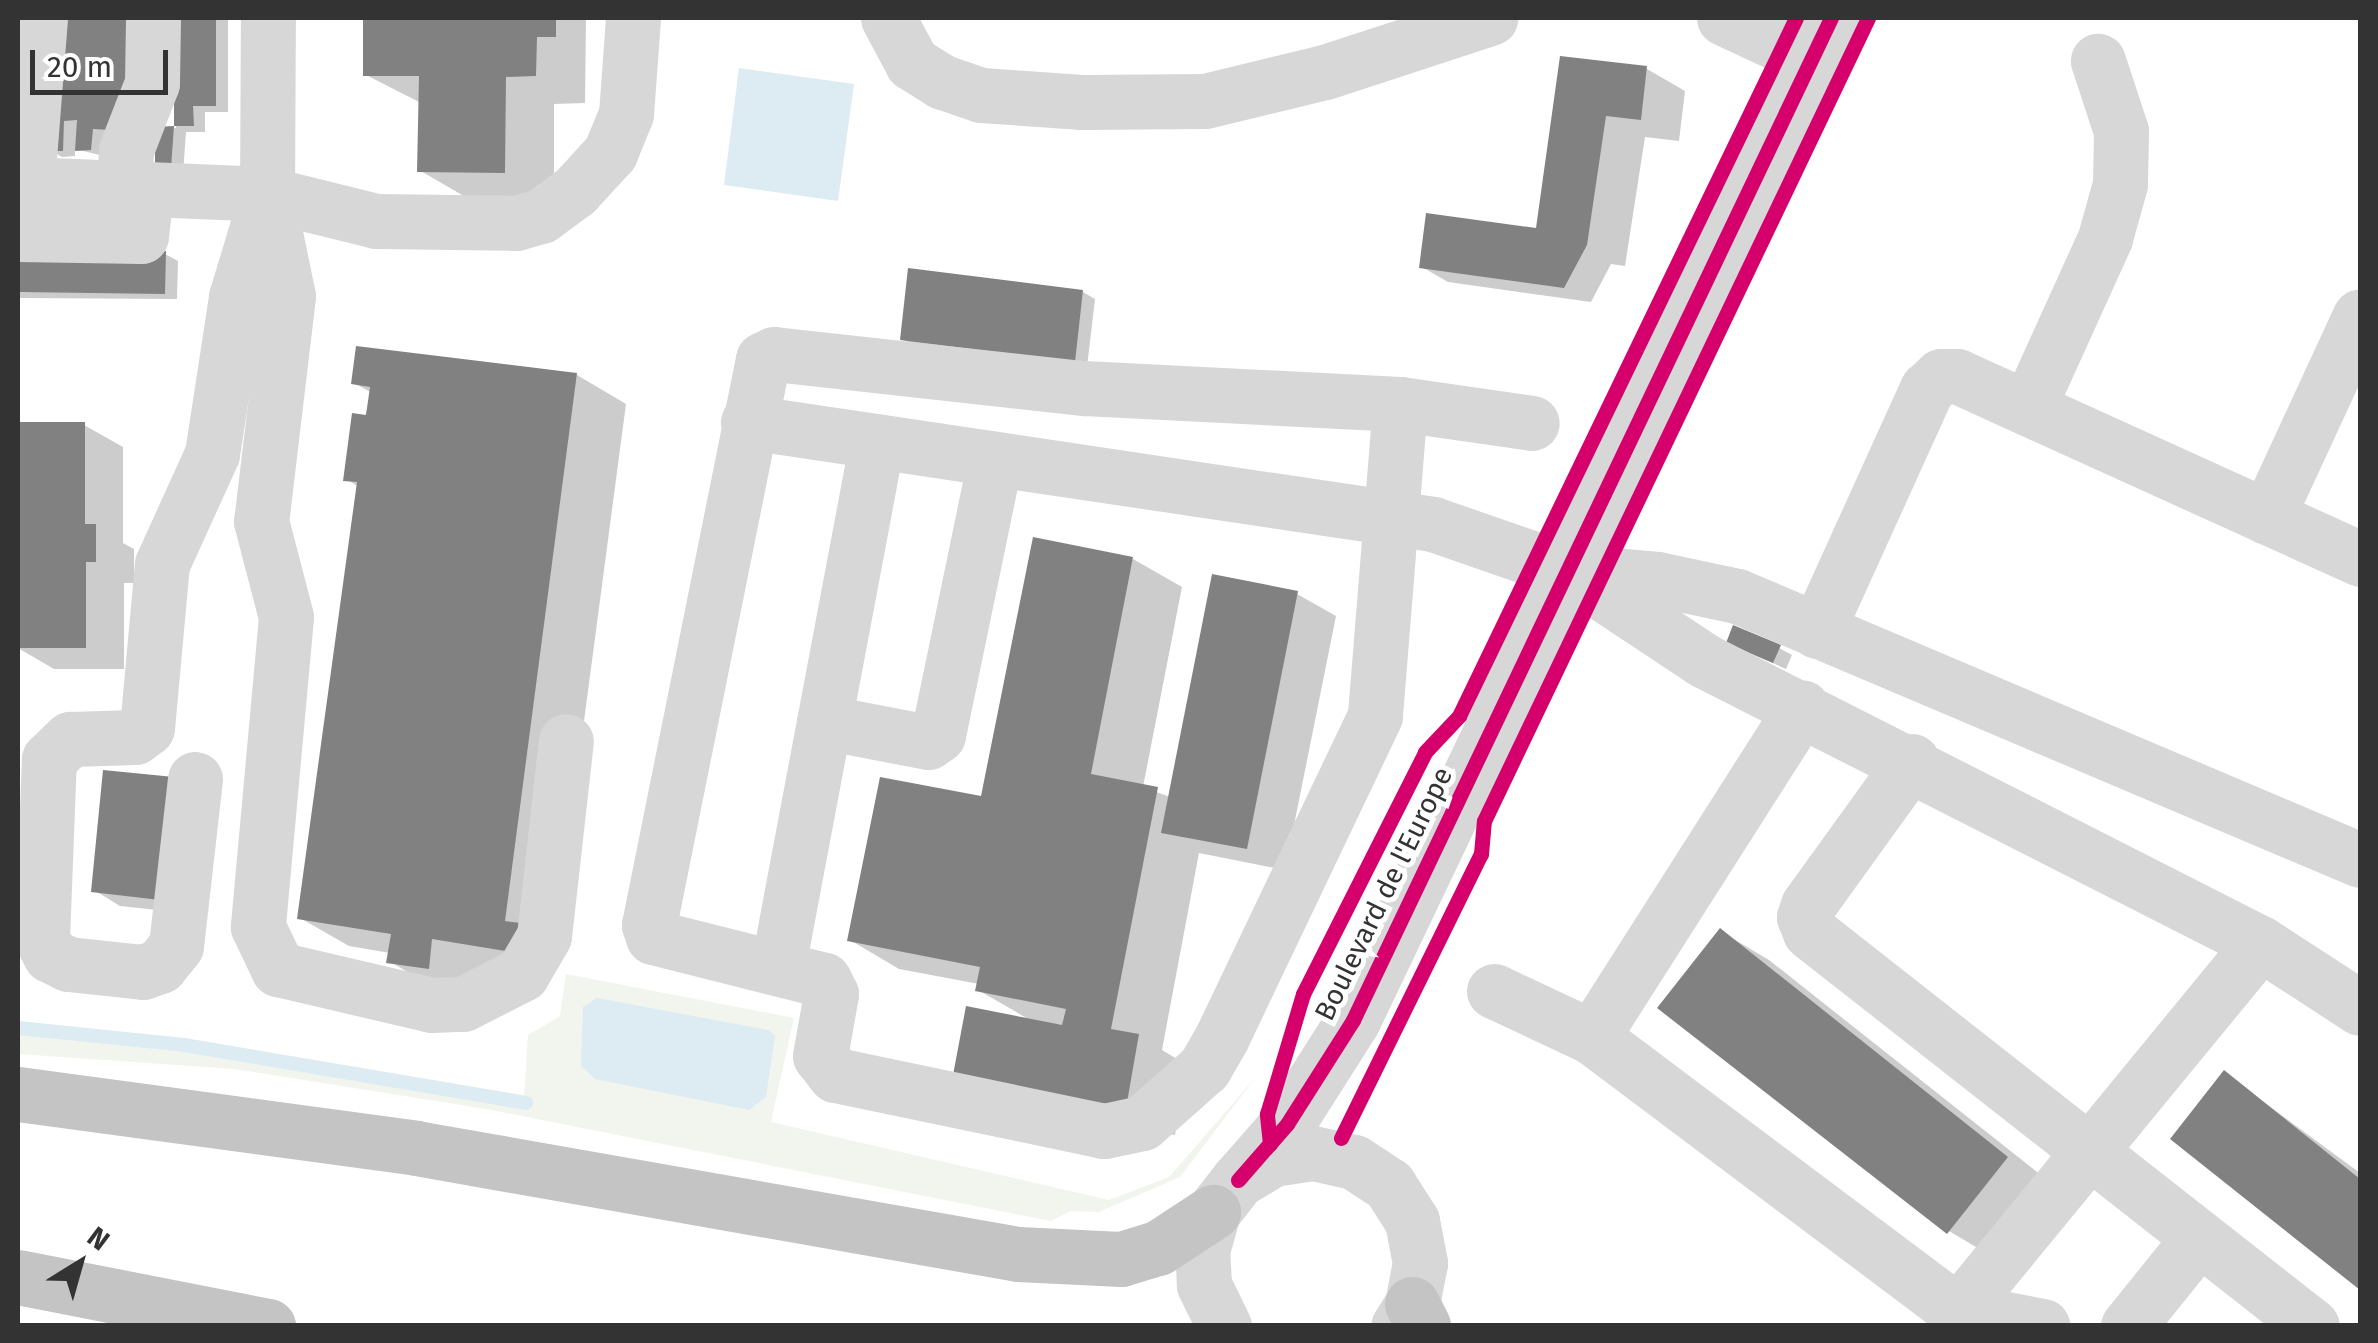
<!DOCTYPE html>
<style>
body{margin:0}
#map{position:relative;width:2378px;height:1343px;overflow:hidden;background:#fff;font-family:"Fira Sans",sans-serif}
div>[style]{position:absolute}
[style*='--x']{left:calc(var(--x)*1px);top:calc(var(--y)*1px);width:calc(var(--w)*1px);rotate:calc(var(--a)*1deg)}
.green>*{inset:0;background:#f1f5ed}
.water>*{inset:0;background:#ddebf3}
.shadow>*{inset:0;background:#0003}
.stream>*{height:14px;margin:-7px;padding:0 7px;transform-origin:7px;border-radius:7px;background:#ddebf3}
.building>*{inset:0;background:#818181}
.minor>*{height:55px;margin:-27.5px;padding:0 27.5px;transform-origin:27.5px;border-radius:27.5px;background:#d7d7d7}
.highway>*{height:55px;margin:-27.5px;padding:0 27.5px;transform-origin:27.5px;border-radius:27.5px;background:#c4c4c4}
.cycleway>*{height:15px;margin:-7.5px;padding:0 7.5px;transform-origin:7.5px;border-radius:7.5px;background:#d6006c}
span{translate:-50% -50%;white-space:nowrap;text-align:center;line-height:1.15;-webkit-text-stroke:10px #fff;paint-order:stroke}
.street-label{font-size:28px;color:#333}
.frame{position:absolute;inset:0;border:20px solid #333;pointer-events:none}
.north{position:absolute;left:30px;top:1213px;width:100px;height:100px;-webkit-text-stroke:8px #fff;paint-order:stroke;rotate:37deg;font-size:28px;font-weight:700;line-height:40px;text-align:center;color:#333}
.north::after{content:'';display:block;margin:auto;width:35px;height:45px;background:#333;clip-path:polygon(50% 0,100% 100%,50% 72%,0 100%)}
.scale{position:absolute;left:30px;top:50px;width:138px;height:45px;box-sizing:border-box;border:5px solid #333;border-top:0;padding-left:12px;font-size:30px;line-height:35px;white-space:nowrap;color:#333;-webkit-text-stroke:8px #fff;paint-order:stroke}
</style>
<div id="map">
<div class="green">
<div style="clip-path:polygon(566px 974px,794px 1018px,771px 1122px,1109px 1200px,1169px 1177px,1255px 1078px,1180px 1177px,1099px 1212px,1071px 1211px,1051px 1221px,486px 1109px,235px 1069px,18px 1054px,18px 1021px,184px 1039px,524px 1098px,528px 1035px,560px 1016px)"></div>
</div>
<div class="water">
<div style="clip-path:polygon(739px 68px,854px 84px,838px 201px,724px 185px)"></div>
<div style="clip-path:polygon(597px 998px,768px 1030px,775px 1036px,766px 1097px,749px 1110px,595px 1079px,581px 1066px,583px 1007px)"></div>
</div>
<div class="shadow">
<div style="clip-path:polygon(58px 18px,150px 18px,104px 156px,75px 149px,75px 156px,62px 157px,49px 149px)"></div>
<div style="clip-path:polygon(177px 18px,228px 18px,228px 112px,205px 112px,205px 132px,186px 132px,183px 174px,170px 173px,158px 129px,176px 128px)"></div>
<div style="clip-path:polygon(366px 18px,586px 18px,585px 103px,554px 104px,554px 200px,469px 199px,419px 170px,421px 103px,366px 75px)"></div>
<div style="clip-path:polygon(1562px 58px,1647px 69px,1685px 91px,1679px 141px,1645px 137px,1625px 266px,1611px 264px,1591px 302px,1448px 282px,1422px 267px,1538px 232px)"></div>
<div style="clip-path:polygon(18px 252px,165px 254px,178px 261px,177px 299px,18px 298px)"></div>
<div style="clip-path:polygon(1083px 292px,1095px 299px,1087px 367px,915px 346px,902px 339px)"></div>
<div style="clip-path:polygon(577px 375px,626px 404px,550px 978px,438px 990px,389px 961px,390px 953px,349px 946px,300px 918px,359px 487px,346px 479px,372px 393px,354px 383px)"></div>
<div style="clip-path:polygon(18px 424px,84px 425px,123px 447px,123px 543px,134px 549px,134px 583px,124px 583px,124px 669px,54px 669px,18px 648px)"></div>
<div style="clip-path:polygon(1133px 559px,1182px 587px,1143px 787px,1170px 797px,1297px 594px,1336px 616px,1285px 870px,1199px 853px,1162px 1050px,1187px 1065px,1175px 1135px,1005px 1102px,1030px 1020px,978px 990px,979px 984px,899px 969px,850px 940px,983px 799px)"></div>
<div style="clip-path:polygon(1779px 648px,1792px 655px,1786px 669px,1741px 649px)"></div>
<div style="clip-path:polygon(199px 794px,186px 913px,120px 906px,94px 890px)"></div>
<div style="clip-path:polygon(1720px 931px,1769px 960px,2056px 1187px,1998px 1260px,1949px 1231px)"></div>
<div style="clip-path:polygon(2224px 1073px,2360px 1173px,2360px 1286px,2173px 1138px)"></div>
</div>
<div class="stream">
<div style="--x:18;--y:1028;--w:167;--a:5.8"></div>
<div style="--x:184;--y:1045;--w:347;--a:9.6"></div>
</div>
<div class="building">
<div style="clip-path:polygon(56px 18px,137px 18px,136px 90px,111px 130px,93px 129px,91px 150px,75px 151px,77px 120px,64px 121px,63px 151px,47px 151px)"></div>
<div style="clip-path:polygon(174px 18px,216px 18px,216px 106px,193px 106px,194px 126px,174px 126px)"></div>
<div style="clip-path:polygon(363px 18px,556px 18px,556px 37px,537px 37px,536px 76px,506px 77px,505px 173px,417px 172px,419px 76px,363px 76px)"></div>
<div style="clip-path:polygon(1560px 56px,1647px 66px,1641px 120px,1606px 116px,1587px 245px,1564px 288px,1419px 268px,1426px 213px,1536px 228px)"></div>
<div style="clip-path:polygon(174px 126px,171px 168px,155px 168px,155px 127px)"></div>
<div style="clip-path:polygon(18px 250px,166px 251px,165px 294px,18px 292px)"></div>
<div style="clip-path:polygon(908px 268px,1083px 290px,1075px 362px,900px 340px)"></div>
<div style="clip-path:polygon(356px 346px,577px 373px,505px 921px,521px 923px,518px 953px,432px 939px,429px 969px,386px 963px,391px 934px,297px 919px,357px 482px,343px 481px,352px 413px,366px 415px,370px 387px,351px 384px)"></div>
<div style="clip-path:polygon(18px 422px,85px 422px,85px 524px,96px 524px,96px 562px,86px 562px,86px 648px,18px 648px)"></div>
<div style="clip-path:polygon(1033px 537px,1133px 557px,1091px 774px,1158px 787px,1111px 1029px,1139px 1034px,1126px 1108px,953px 1075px,966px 1006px,1062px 1025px,1066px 1009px,975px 991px,980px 967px,847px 941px,880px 777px,981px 796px)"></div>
<div style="clip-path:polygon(1212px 574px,1298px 591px,1247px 849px,1161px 833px)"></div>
<div style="clip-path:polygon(1733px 625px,1781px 645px,1773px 663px,1726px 643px)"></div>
<div style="clip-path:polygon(103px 770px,174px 777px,160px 900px,91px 892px)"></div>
<div style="clip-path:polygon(1720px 928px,2008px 1157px,1947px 1234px,1657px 1008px)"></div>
<div style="clip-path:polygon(2224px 1070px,2360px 1179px,2360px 1290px,2170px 1139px)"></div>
</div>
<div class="minor">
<div style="--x:40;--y:18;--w:167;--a:94.5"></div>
<div style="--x:27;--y:184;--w:240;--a:2.4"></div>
<div style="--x:267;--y:194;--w:112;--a:13.9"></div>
<div style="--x:376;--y:221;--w:140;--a:0.8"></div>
<div style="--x:516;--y:223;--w:26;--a:-16"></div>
<div style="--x:541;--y:216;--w:42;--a:-36.3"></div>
<div style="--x:575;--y:191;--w:52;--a:-47.4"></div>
<div style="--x:610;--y:153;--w:42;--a:-67.7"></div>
<div style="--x:626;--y:114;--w:96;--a:-85.8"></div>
<div style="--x:888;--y:18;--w:51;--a:61.9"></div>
<div style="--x:912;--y:63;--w:36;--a:32"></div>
<div style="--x:943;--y:82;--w:40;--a:18.9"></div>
<div style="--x:981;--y:95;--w:101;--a:4"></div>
<div style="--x:1082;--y:102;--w:123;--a:-0.5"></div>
<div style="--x:1205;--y:101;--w:123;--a:-13.6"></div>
<div style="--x:1325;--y:72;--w:174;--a:-18.1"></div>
<div style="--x:1724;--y:18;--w:97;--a:25"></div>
<div style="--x:124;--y:189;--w:39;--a:-87"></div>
<div style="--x:126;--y:150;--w:72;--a:-68.8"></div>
<div style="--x:152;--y:83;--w:65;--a:-89.1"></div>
<div style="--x:267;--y:194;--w:176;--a:-89.7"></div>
<div style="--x:18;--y:234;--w:123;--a:0.9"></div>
<div style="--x:141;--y:236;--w:45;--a:-83.7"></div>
<div style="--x:1400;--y:404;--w:313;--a:94.6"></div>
<div style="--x:1375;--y:716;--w:356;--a:115.5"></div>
<div style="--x:1222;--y:1037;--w:36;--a:120"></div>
<div style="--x:1204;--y:1068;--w:83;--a:138.4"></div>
<div style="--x:1142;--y:1123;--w:39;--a:168"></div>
<div style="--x:1104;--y:1131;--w:275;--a:-168.2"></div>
<div style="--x:835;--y:1075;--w:24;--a:-128"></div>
<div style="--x:820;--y:1056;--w:63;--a:-79.9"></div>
<div style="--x:831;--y:994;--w:16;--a:-117"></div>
<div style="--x:824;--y:980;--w:176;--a:-165.9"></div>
<div style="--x:653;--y:937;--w:13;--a:-108"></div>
<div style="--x:649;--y:925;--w:577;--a:-78.61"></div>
<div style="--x:763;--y:359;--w:12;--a:-24"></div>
<div style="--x:774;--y:354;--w:312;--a:6.3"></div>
<div style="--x:1084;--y:388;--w:316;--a:2.9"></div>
<div style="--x:1400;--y:404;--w:133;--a:8.2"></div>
<div style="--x:2028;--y:408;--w:187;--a:-65.6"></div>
<div style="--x:2105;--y:238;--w:56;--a:-74.5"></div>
<div style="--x:2120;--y:184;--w:53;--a:-88.9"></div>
<div style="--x:2121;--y:131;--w:74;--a:-108.2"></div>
<div style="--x:748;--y:422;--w:693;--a:8.47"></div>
<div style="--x:1433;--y:524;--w:144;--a:19.1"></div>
<div style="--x:2267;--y:517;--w:221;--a:-65.2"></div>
<div style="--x:1817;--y:631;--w:266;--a:-65.6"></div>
<div style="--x:1927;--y:389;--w:19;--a:-43"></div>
<div style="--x:1941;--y:376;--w:16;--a:0"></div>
<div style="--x:1957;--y:376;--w:443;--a:24.4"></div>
<div style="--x:824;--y:722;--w:106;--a:10.9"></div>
<div style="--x:928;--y:742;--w:12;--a:-35"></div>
<div style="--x:938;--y:735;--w:282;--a:-78.3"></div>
<div style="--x:1912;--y:761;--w:178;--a:125.8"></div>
<div style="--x:1808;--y:905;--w:13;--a:108"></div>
<div style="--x:1804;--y:917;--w:16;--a:68"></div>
<div style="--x:1810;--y:932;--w:638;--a:38.13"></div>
<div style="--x:195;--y:779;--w:168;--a:96.5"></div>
<div style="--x:176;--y:946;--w:26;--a:129"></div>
<div style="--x:160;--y:966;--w:18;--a:161"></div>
<div style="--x:143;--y:972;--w:75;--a:-173.9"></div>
<div style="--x:68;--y:964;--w:20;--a:-153"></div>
<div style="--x:50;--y:955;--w:18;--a:-117"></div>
<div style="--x:42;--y:939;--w:180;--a:-87.8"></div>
<div style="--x:49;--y:759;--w:29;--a:-44"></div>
<div style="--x:70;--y:739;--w:65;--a:-1.8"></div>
<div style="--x:135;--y:737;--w:15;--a:-37"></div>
<div style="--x:147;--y:728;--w:165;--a:-84.8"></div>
<div style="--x:162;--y:564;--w:121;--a:-65.6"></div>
<div style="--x:212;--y:454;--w:159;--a:-81.3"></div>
<div style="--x:236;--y:297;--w:108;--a:-73.2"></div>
<div style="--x:267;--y:194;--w:104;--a:78.4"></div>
<div style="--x:288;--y:296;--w:227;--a:96.8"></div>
<div style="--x:261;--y:521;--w:99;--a:75.4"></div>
<div style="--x:286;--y:617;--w:311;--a:95.2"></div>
<div style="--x:258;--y:927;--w:47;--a:64.5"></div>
<div style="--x:278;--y:969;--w:157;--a:13.2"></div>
<div style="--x:431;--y:1005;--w:32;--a:-2"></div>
<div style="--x:463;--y:1004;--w:66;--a:-27"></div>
<div style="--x:522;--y:974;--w:44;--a:-59.9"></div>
<div style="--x:544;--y:936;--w:196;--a:-83.6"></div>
<div style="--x:2360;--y:860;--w:677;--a:-157.03"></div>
<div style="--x:1737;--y:596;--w:82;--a:-168"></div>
<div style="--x:1657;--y:579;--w:88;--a:-174.8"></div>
<div style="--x:1569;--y:571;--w:163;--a:33.5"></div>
<div style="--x:1705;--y:661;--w:623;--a:26.94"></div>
<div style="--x:2260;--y:943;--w:119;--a:33"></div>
<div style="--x:778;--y:966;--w:534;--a:-79.32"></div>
<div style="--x:1494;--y:991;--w:108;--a:25.1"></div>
<div style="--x:1592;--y:1037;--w:438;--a:36.9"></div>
<div style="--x:1942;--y:1300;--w:20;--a:30"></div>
<div style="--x:1959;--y:1310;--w:85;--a:10.9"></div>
<div style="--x:1592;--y:1037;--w:391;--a:-57.5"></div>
<div style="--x:1238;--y:1180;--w:74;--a:-48.8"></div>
<div style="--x:1287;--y:1124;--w:123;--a:-57.6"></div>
<div style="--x:1353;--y:1020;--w:1110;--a:-64.5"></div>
<div style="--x:1959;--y:1310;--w:475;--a:-50.6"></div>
<div style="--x:1224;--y:1326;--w:46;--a:-116"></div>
<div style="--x:1204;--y:1285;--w:34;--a:-93"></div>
<div style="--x:1202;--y:1251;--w:41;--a:-74.2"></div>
<div style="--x:1213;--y:1212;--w:41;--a:-52"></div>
<div style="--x:1238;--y:1180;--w:41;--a:-31"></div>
<div style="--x:1273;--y:1159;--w:40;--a:-8.5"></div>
<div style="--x:1313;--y:1153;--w:42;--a:12.4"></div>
<div style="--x:1354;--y:1162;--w:42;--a:33.3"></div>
<div style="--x:1389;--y:1185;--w:43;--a:57.4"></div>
<div style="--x:1412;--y:1221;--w:43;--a:79.2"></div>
<div style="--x:1420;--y:1263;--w:42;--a:101"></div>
<div style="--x:1412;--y:1304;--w:26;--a:122"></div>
<div style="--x:2128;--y:1326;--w:113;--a:-51.1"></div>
</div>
<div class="highway">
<div style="--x:18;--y:1094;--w:402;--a:7.7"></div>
<div style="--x:416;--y:1148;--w:611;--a:9.99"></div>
<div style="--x:1018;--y:1254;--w:103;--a:2.8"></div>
<div style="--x:1121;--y:1259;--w:39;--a:-17"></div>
<div style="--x:1158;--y:1248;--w:66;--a:-33.2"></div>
<div style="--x:18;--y:1277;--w:255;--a:11.1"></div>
<div style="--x:1412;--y:1304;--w:25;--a:63"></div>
</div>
<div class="cycleway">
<div style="--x:1341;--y:1138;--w:317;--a:-63.8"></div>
<div style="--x:1481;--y:854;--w:33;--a:-85"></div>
<div style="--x:1484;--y:821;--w:890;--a:-64.44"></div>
<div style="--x:1270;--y:1144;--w:30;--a:-96"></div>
<div style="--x:1267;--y:1114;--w:125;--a:-73.3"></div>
<div style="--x:1303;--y:994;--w:271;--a:-63.2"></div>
<div style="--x:1425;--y:752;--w:50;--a:-46.6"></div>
<div style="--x:1459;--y:716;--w:775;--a:-64.23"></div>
<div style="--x:1238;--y:1180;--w:74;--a:-48.8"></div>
<div style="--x:1287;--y:1124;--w:123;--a:-57.6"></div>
<div style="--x:1353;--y:1020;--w:1110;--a:-64.5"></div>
</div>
<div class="street-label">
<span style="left:1384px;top:894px;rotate:-64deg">Boulevard de l'Europe</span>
</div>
<div class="frame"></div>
<div class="north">N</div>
<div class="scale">20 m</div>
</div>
